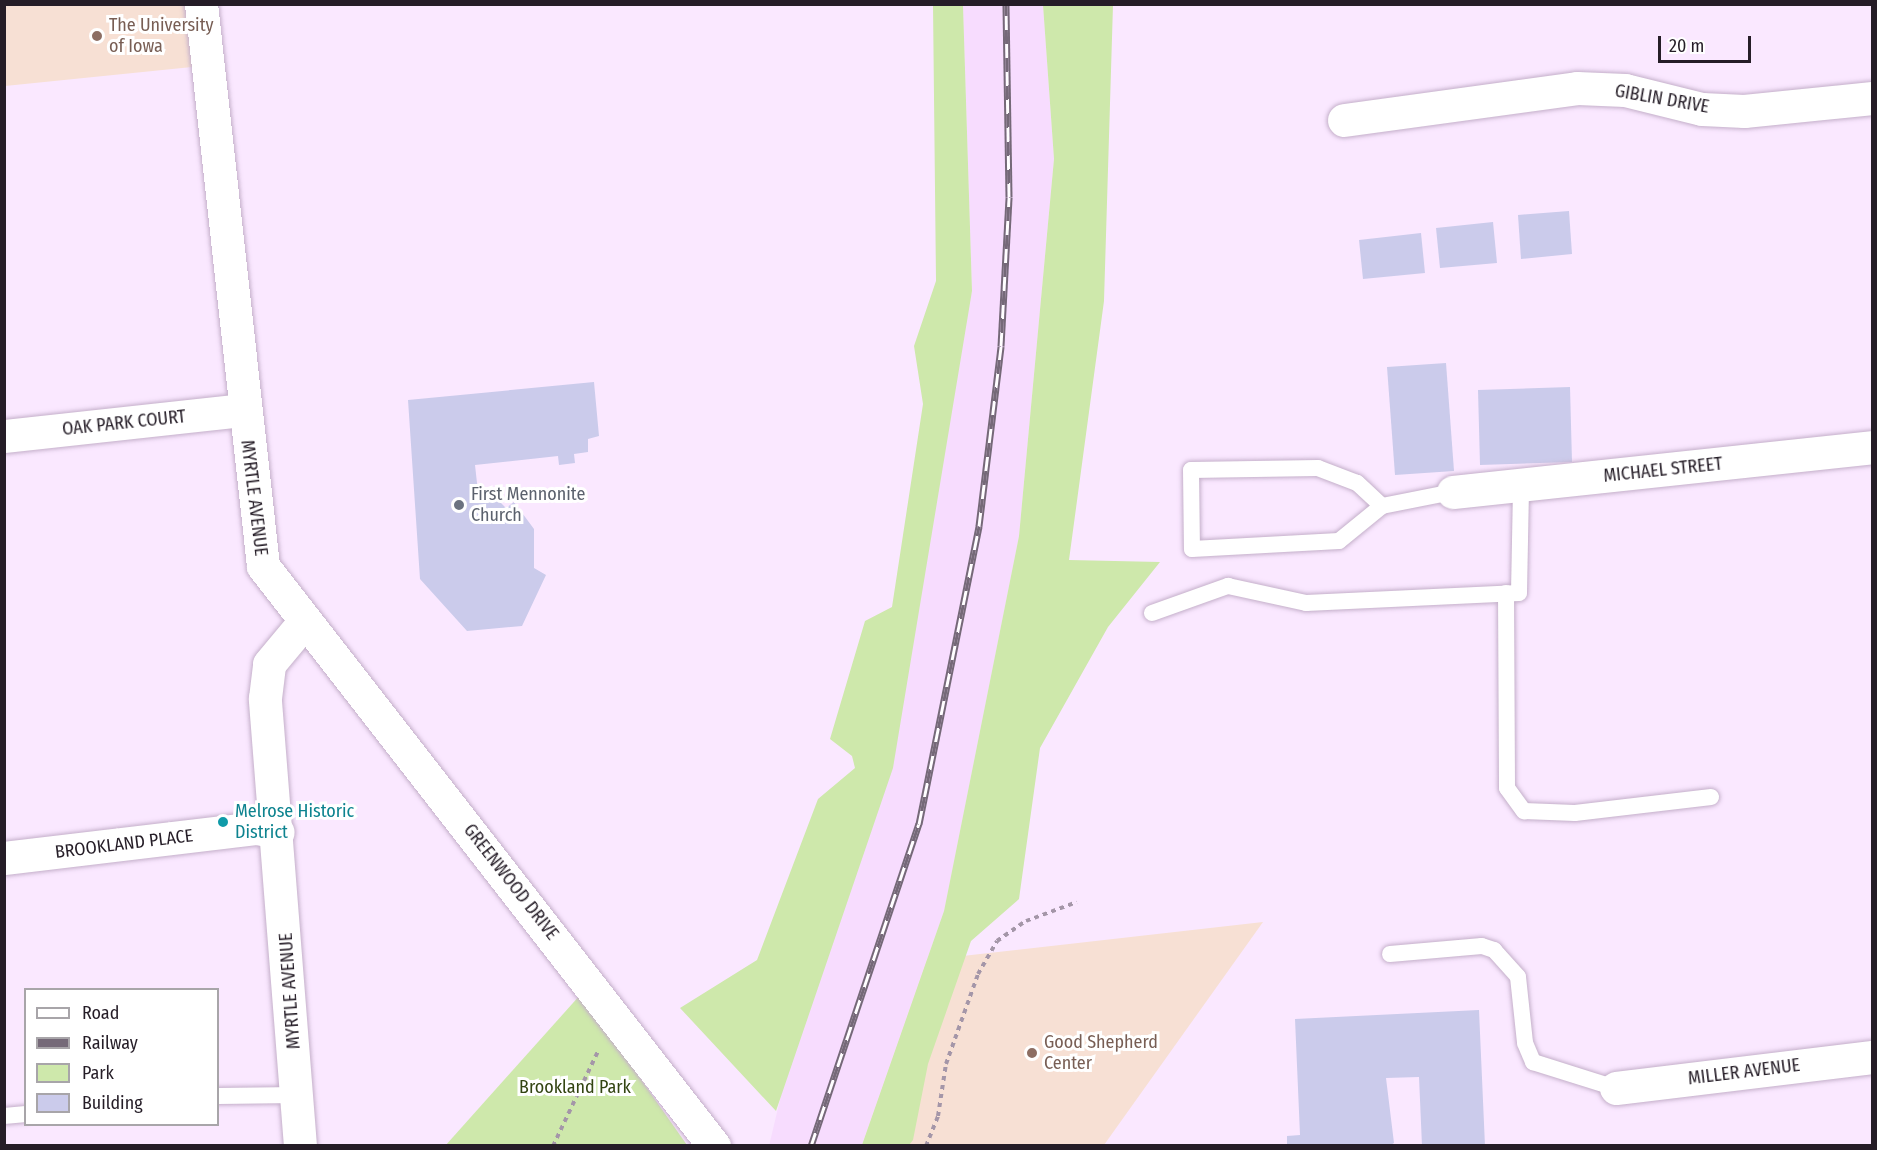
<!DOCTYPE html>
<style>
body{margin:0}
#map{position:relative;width:1877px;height:1150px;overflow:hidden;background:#fae8ff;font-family:"Fira Sans Condensed",sans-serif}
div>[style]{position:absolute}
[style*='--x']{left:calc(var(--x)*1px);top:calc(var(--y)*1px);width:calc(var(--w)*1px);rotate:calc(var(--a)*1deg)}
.built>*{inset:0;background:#f7dcfe}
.education>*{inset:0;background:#f7e0d4}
.green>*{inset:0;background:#cee8ab}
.building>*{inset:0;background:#cbcbeb}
.path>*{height:4px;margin-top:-2px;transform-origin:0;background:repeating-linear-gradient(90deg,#a496a8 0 4.5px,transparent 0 9px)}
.roads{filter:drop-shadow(0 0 2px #c4afca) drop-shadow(0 0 2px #c4afca)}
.lane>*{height:16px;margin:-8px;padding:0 8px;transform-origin:8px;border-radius:8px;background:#fff}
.street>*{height:33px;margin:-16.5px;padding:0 16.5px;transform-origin:16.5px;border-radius:16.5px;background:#fff}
.rail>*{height:7px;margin-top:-3.5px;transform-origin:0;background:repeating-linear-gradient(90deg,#fff 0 14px,#756978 0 28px);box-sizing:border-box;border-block:2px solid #756978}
.dots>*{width:16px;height:16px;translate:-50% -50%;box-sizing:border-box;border:3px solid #fff;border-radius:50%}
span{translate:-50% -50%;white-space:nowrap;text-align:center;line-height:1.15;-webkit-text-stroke:6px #fff;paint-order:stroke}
.education-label{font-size:18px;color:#785e54}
.left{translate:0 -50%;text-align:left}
.street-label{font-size:18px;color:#251d27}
.worship-label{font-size:18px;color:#5b616d}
.culture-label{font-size:18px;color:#0d838f}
.park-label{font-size:18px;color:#324411}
.frame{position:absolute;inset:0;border:6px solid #251d27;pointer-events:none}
.legend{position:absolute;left:24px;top:988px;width:195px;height:138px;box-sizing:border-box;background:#fff;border:2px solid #a8a5a9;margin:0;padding:8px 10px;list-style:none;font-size:18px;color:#251d27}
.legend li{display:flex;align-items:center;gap:12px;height:30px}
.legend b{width:30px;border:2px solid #a8a5a9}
.scale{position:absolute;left:1658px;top:36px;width:93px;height:27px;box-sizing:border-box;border:3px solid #251d27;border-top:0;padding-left:8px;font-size:18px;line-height:21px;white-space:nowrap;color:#251d27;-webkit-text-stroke:4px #fff;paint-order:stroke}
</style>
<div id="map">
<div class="built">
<div style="clip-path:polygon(963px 5px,1043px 5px,1054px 159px,1019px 536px,944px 911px,862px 1145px,769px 1146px,972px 291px)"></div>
</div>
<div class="education">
<div style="clip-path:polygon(4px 5px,186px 5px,192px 67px,5px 86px)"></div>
<div style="clip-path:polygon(1263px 922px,1104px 1145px,862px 1146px,927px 960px)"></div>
</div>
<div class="green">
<div style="clip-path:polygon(933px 5px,963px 5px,972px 291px,893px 768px,776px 1111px,680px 1008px,757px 960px,818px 799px,855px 768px,852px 756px,830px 739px,865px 621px,892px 607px,923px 404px,914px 346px,936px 281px)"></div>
<div style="clip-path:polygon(1043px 5px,1113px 5px,1104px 301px,1069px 560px,1160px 562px,1108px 627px,1040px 748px,1019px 899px,971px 941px,928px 1064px,913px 1140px,909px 1145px,862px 1145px,944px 911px,1019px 536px,1054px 159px)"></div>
<div style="clip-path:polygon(581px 994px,687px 1145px,445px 1146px)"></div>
</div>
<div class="building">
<div style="clip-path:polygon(1569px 211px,1572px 254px,1521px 259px,1518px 215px)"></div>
<div style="clip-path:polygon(1493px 222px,1497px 263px,1440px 268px,1436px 228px)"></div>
<div style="clip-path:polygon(1421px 233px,1425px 273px,1363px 279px,1359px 240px)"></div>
<div style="clip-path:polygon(1446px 363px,1454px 471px,1395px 475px,1387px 367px)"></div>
<div style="clip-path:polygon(594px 382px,599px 436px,588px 439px,588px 452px,574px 454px,575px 463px,559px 465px,558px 456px,475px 465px,479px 501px,497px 499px,506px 508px,514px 502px,534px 529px,534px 568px,546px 575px,522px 626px,467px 631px,420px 579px,408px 400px)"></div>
<div style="clip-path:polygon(1570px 387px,1572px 462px,1480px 465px,1478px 390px)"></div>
<div style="clip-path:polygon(1479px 1010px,1485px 1146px,1422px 1146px,1419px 1077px,1386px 1078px,1394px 1143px,1389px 1146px,1287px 1146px,1287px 1136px,1300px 1135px,1295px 1019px)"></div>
</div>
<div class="path">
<div style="--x:553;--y:1146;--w:107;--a:-64.6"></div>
<div style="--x:926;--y:1146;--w:32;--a:-68"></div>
<div style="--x:938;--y:1116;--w:53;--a:-81.3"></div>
<div style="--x:946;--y:1064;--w:96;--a:-70.4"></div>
<div style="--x:978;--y:974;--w:38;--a:-60"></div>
<div style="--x:997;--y:941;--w:35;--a:-35"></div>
<div style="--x:1026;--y:921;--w:54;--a:-20.4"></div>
</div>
<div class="roads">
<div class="lane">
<div style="--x:1382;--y:506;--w:34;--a:-137"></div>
<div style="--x:1357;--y:483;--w:42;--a:-159"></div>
<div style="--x:1318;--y:468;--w:127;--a:179.1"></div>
<div style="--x:1191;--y:470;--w:79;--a:89.3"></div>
<div style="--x:1192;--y:549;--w:147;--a:-3.1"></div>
<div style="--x:1339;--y:541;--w:55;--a:-39.1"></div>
<div style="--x:1382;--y:506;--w:72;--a:-11.2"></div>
<div style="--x:1506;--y:593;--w:195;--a:89.7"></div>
<div style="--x:1507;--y:788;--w:29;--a:54"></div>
<div style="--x:1524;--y:811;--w:51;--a:2.2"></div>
<div style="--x:1575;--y:813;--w:137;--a:-6.7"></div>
<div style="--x:1152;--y:613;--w:81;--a:-19.6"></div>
<div style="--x:1228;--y:586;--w:80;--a:12.3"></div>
<div style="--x:1306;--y:603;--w:213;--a:-2.7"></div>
<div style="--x:1519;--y:593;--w:108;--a:-88.9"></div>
<div style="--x:1390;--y:954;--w:92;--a:-5"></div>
<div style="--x:1482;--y:946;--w:13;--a:18"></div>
<div style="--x:1494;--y:950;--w:36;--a:48"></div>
<div style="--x:1518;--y:977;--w:66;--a:83.9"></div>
<div style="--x:1525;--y:1043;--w:21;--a:67"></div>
<div style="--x:1533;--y:1062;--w:87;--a:17.4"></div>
<div style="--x:218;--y:1096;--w:79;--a:-0.7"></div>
<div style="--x:4;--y:1116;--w:22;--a:-5"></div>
</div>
<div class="street">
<div style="--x:201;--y:4;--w:565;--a:83.7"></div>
<div style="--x:263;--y:566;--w:735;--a:52.13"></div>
<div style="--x:1344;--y:120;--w:235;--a:-7.8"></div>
<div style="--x:1577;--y:88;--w:48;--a:2.4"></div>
<div style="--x:1625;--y:90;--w:79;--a:13.9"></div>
<div style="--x:1702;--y:109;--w:42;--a:2.7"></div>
<div style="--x:1744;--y:111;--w:129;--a:-5.8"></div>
<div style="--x:4;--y:436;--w:241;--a:-6.2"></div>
<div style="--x:1453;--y:492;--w:421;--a:-6.1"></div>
<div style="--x:4;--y:858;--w:255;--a:-6.8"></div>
<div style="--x:257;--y:828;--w:21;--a:11"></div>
<div style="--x:1616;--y:1088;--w:258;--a:-6.9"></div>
<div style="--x:300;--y:1146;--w:449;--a:-94.5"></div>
<div style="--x:265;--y:698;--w:34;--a:-83"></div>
<div style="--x:269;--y:664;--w:55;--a:-50.2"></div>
</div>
</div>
<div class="rail">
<div style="--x:811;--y:1146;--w:340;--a:-71.5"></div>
<div style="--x:919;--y:824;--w:304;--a:-78.6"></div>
<div style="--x:979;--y:526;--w:181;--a:-83"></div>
<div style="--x:1001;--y:346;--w:149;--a:-86.9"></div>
<div style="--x:1009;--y:197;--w:193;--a:-90.9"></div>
</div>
<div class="dots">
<div style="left:97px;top:36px;background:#8d6e63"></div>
<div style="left:459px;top:505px;background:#6b7280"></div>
<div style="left:223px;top:822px;background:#0f9aa8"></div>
<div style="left:1032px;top:1053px;background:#8d6e63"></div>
</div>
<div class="education-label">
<span class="left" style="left:109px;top:36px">The University<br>of Iowa</span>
<span class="left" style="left:1044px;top:1053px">Good Shepherd<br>Center</span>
</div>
<div class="street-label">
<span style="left:1662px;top:99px;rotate:10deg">GIBLIN DRIVE</span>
<span style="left:124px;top:423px;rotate:-6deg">OAK PARK COURT</span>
<span style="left:1663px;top:470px;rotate:-6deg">MICHAEL STREET</span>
<span style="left:254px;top:498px;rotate:83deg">MYRTLE AVENUE</span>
<span style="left:124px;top:844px;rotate:-7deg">BROOKLAND PLACE</span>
<span style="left:511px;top:882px;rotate:52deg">GREENWOOD DRIVE</span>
<span style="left:290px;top:991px;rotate:-94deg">MYRTLE AVENUE</span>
<span style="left:1744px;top:1072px;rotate:-7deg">MILLER AVENUE</span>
</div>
<div class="worship-label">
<span class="left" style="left:471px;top:505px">First Mennonite<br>Church</span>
</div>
<div class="culture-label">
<span class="left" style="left:235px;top:822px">Melrose Historic<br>District</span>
</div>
<div class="park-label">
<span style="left:575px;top:1087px">Brookland Park</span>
</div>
<div class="frame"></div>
<ul class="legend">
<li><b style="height:8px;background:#fff"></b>Road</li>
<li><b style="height:8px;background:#756978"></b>Railway</li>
<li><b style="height:16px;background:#cee8ab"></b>Park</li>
<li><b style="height:16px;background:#cbcbeb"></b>Building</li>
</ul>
<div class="scale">20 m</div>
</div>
